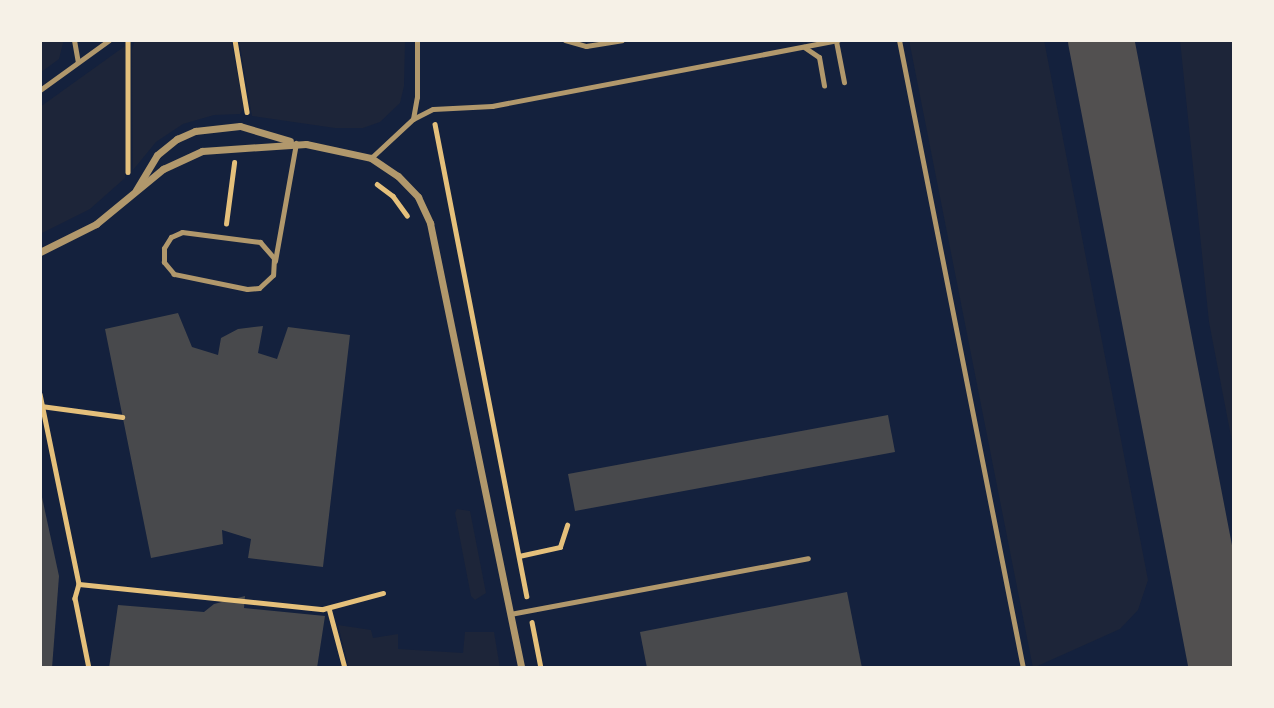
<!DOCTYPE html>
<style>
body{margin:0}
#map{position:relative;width:1274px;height:708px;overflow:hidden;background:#14213d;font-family:"Crimson Pro",serif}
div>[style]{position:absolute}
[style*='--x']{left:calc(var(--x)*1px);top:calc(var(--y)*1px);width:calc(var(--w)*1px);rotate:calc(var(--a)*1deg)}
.green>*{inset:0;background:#1d2539}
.taxiway>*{height:66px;margin:-33px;padding:0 33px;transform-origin:33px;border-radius:33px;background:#525050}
.building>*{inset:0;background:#48494c}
.path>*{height:4.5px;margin:-2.25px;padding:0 2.25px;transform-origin:2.25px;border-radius:2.25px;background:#e5c07b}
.service>*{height:5px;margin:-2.5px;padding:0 2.5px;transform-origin:2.5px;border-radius:2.5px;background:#b1986c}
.minor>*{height:7px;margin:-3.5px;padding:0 3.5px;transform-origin:3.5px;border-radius:3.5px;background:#b1986c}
span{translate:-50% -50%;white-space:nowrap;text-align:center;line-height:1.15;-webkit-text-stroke:5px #f6f1e7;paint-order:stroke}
.frame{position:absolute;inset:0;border:42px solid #f6f1e7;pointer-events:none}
</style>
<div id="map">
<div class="green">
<div style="clip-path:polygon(40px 40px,62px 40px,63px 43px,59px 59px,40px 73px)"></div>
<div style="clip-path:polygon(135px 40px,231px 40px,244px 109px,240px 114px,214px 115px,183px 124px,156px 142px,133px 170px,132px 50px)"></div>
<div style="clip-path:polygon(239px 40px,405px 40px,404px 86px,400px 103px,380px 122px,363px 128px,335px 128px,252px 116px)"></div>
<div style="clip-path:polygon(909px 40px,1044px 40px,1148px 580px,1138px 610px,1120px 629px,1033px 668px)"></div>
<div style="clip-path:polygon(1180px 40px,1234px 40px,1234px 452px,1209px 322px)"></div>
<div style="clip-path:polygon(125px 46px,125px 178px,90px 209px,40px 234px,40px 107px)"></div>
<div style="clip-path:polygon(457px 509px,470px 511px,486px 593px,475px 600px,471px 596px,455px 513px)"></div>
<div style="clip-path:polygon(338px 625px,371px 630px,373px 638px,398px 634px,398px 649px,463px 653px,465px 632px,494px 632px,500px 668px,349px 668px)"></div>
</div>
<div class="taxiway">
<div style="--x:1101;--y:40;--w:640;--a:79.09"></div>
</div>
<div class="building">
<div style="clip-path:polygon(178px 313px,192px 347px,218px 355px,221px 338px,238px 329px,263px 326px,258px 353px,277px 359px,288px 327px,350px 335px,323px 567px,248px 558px,251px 539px,222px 530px,223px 544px,151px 558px,105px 329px)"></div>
<div style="clip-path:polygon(888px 415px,895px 452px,575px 511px,568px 474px)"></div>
<div style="clip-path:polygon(40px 488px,59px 576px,52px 668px,40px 668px)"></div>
<div style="clip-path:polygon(847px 592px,862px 668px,647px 668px,640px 632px)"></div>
<div style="clip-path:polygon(245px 596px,244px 608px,325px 616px,317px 668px,109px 668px,118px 605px,204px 612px,214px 604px)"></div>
</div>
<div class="path">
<div style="--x:128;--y:40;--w:132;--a:90"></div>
<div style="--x:235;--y:40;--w:73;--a:80.5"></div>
<div style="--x:435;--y:124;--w:481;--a:79"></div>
<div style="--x:377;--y:184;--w:20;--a:37"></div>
<div style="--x:393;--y:196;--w:24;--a:54"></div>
<div style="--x:226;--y:224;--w:62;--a:-82.5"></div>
<div style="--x:40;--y:394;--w:194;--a:78.4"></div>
<div style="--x:79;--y:584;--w:15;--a:106"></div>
<div style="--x:75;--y:598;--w:71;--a:78.7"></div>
<div style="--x:41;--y:406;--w:82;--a:7.7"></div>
<div style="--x:519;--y:556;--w:42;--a:-12.4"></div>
<div style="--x:560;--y:547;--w:23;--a:-72"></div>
<div style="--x:79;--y:584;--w:245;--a:5.9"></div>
<div style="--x:323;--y:609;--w:62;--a:-14.9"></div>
<div style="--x:329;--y:608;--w:62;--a:75.1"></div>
<div style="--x:532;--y:622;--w:47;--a:78.9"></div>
</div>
<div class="service">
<div style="--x:74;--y:40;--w:22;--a:80"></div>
<div style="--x:565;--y:40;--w:22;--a:16"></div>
<div style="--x:586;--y:46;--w:36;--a:-9"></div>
<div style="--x:899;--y:40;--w:640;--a:78.83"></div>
<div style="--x:836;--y:41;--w:42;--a:79"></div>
<div style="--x:804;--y:47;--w:18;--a:34"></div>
<div style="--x:819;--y:57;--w:29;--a:80"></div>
<div style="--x:40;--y:90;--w:85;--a:-35.9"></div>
<div style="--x:413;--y:119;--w:22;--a:-80"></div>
<div style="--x:417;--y:97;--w:57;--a:-90"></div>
<div style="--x:371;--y:158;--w:57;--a:-42.9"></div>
<div style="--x:413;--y:119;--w:22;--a:-27"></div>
<div style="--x:433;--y:109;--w:59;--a:-2.9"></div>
<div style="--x:492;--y:106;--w:352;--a:-10.8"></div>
<div style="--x:182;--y:232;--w:79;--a:7.3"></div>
<div style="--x:260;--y:242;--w:21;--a:49"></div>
<div style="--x:274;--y:258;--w:17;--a:93"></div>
<div style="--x:273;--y:275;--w:19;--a:137"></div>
<div style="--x:259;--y:288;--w:12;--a:175"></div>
<div style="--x:247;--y:289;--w:75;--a:-168.4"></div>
<div style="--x:174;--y:274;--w:16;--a:-130"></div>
<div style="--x:164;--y:262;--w:14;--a:-90"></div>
<div style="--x:164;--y:248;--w:13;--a:-58"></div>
<div style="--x:171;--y:237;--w:12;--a:-24"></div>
<div style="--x:275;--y:261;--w:120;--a:-79.9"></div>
<div style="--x:510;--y:614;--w:303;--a:-10.6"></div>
</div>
<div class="minor">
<div style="--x:136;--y:190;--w:41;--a:-59"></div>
<div style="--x:157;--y:155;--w:26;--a:-39"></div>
<div style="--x:177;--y:139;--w:20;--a:-24"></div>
<div style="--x:195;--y:131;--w:45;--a:-6.3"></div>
<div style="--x:240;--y:126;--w:52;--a:16.7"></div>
<div style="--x:40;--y:252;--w:63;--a:-26.6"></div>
<div style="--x:96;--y:224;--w:87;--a:-39.4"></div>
<div style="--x:163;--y:169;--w:43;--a:-24.8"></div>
<div style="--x:202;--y:151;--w:104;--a:-3.9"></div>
<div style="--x:306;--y:144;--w:66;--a:12.2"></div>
<div style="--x:371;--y:158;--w:32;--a:34"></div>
<div style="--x:398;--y:176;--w:29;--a:46"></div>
<div style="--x:418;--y:197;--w:29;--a:65"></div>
<div style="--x:430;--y:223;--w:454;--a:78.4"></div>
</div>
<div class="frame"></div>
</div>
